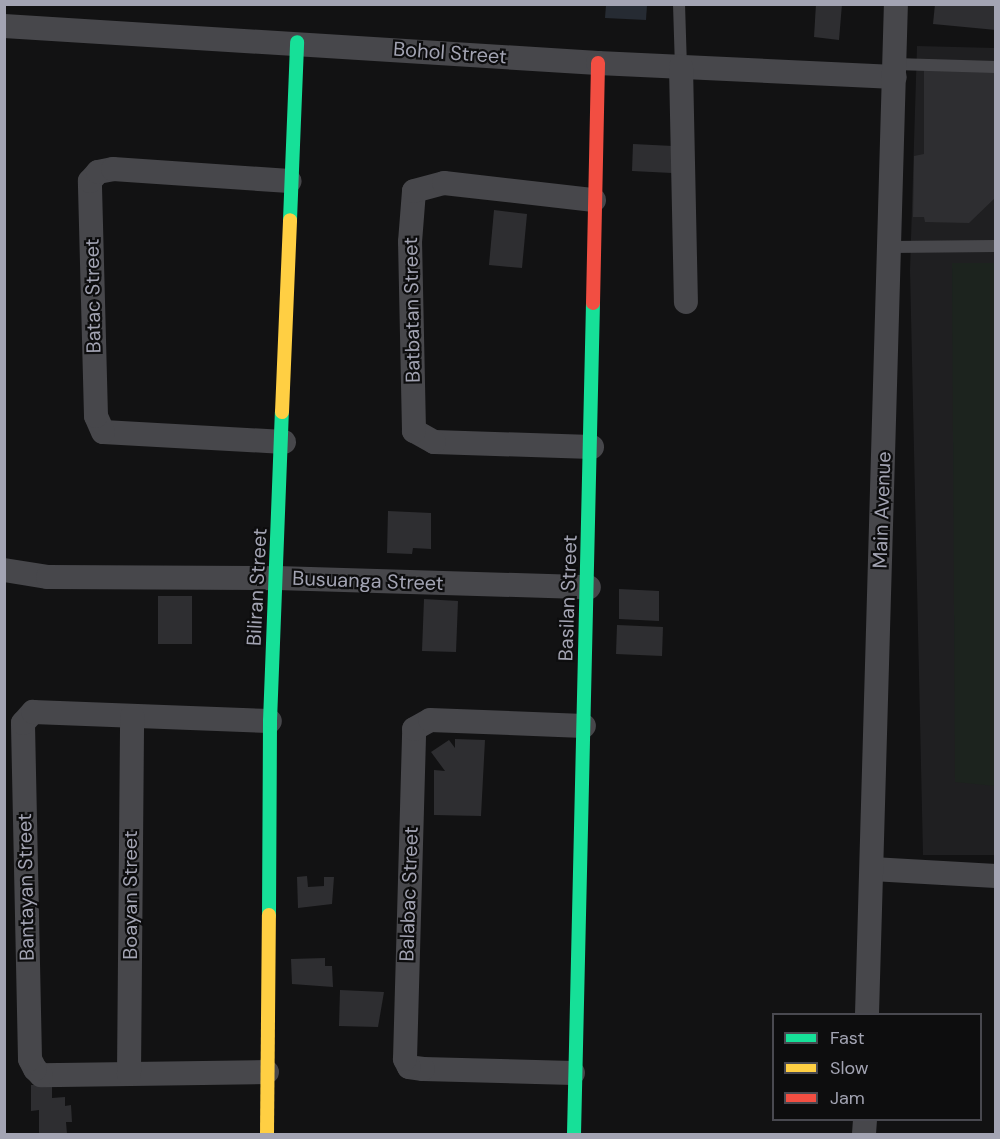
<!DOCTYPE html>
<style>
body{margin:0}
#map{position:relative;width:1000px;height:1139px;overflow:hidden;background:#121213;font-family:"DM Sans",sans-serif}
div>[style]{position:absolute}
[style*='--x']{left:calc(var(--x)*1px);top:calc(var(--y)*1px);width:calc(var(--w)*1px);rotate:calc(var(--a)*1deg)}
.built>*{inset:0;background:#1f1f21}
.green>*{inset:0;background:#1c231e}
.water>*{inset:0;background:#262b33}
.building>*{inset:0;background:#2e2e31}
.lane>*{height:12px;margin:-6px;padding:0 6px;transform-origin:6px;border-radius:6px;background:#47474b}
.street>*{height:24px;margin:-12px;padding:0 12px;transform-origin:12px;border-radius:12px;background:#47474b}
.fast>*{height:14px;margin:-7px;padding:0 7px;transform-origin:7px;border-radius:7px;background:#16e098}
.slow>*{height:14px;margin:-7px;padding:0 7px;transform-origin:7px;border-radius:7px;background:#ffcf43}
.jam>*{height:14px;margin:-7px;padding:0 7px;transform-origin:7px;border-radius:7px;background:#f24e42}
span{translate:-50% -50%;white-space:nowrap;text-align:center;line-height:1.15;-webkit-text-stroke:4.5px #0d0d0e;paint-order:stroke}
.street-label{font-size:20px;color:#a3a4b3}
.frame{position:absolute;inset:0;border:6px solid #a3a4b3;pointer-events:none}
.legend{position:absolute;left:772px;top:1013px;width:210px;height:108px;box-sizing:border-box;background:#0d0d0e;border:2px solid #494950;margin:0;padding:8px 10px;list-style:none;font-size:18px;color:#a3a4b3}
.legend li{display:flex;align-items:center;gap:12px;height:30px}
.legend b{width:30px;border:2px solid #494950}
</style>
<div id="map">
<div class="built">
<div style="clip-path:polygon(917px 46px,995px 48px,995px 855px,923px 855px,910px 270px)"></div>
</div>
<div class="green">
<div style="clip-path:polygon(952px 263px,995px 263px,995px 786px,955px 782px)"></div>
</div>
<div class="water">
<div style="clip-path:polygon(606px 5px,647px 5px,646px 20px,605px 18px)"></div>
</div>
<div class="building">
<div style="clip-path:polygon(816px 4px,842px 4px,839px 40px,814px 37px)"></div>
<div style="clip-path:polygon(935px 4px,996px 4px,996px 30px,933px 24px)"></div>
<div style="clip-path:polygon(924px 66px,996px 70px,996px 197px,969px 223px,925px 222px,924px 217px,913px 217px,914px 156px,924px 154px)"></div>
<div style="clip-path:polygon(633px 144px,673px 146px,672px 173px,632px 171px)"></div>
<div style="clip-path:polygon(494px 210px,527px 214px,522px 268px,489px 265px)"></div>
<div style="clip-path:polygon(388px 511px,431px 513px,431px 549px,413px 548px,412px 554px,387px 553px)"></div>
<div style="clip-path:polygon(619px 589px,659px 591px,659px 621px,619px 619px)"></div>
<div style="clip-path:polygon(158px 596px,192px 596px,192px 644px,158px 644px)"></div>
<div style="clip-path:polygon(424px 599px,458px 601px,456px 652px,422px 651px)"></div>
<div style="clip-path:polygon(617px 625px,663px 627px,662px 656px,616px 654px)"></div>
<div style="clip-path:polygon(455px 739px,485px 740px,481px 816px,434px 815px,434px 770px,445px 771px,431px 752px,449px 740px,455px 748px)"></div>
<div style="clip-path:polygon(307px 876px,308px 887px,324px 886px,324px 877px,334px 877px,332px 904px,298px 908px,297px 877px)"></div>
<div style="clip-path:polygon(325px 958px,325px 966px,332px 966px,333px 987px,292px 984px,291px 959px)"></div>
<div style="clip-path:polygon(340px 990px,384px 992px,378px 1027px,339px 1026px)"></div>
<div style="clip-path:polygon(31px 1085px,52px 1085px,52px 1098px,65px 1097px,65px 1106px,71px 1105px,72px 1122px,66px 1122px,67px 1134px,39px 1134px,39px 1110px,31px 1111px)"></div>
</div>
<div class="lane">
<div style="--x:679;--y:4;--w:63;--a:88.2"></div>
<div style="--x:895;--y:64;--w:101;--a:1.7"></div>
<div style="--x:890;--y:247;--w:106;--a:-0.5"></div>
</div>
<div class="street">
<div style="--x:4;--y:26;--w:595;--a:3.56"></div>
<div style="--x:598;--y:63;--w:297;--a:2.7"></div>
<div style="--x:681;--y:67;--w:235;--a:88.8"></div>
<div style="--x:284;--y:442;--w:181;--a:-176.8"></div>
<div style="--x:103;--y:432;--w:17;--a:-114"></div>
<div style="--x:96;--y:416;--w:235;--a:-91.5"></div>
<div style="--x:90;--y:181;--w:12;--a:-48"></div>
<div style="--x:98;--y:172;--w:15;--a:-11"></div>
<div style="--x:113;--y:169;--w:177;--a:3.9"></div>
<div style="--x:592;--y:447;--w:158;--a:-178.2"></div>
<div style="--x:434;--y:442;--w:23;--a:-151"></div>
<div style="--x:414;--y:431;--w:189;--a:-91.2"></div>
<div style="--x:410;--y:242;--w:51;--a:-85.5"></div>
<div style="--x:414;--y:191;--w:31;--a:-15"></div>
<div style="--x:444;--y:183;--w:151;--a:6.5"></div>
<div style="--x:4;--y:570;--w:45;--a:9"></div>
<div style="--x:48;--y:577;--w:229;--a:0.3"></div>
<div style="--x:277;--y:578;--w:312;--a:1.7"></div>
<div style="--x:872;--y:869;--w:124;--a:3.2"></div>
<div style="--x:867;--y:1014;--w:1010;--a:-88.36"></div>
<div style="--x:267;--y:1072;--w:226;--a:179.2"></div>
<div style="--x:41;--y:1075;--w:8;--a:-135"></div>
<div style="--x:35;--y:1069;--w:11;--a:-117"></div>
<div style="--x:30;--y:1059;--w:336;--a:-91.2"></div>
<div style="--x:23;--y:723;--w:15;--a:-48"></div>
<div style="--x:33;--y:712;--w:237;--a:2.2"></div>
<div style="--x:573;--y:1073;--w:150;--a:-178.5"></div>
<div style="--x:423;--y:1069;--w:14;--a:-172"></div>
<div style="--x:409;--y:1067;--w:9;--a:-117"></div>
<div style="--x:405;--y:1059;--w:330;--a:-88.4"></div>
<div style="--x:414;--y:729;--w:18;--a:-29"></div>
<div style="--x:430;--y:720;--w:154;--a:2.2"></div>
<div style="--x:129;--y:1074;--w:358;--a:-89.5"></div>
<div style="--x:864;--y:1134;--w:14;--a:-86"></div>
</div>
<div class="fast">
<div style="--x:290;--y:220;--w:178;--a:-87.7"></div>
<div style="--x:269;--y:915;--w:194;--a:-89.7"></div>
<div style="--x:270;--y:721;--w:309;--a:-87.8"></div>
<div style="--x:574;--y:1134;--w:831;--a:-88.69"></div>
</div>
<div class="slow">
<div style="--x:282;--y:412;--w:192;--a:-87.6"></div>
<div style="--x:267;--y:1134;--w:219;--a:-89.5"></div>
</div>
<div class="jam">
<div style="--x:593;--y:303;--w:240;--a:-88.8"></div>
</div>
<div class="street-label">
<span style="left:450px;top:53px;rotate:4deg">Bohol Street</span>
<span style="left:93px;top:296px;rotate:-91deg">Batac Street</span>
<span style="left:412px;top:310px;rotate:-91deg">Batbatan Street</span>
<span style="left:882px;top:510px;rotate:-88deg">Main Avenue</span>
<span style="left:368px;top:581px;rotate:2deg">Busuanga Street</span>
<span style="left:257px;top:587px;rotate:-87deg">Biliran Street</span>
<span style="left:568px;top:598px;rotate:-88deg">Basilan Street</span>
<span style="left:26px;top:887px;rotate:-91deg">Bantayan Street</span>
<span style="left:409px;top:894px;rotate:-88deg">Balabac Street</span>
<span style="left:130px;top:895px;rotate:-90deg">Boayan Street</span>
</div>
<div class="frame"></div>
<ul class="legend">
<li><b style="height:8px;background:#16e098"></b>Fast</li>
<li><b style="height:8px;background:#ffcf43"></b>Slow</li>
<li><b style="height:8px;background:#f24e42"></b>Jam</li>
</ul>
</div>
